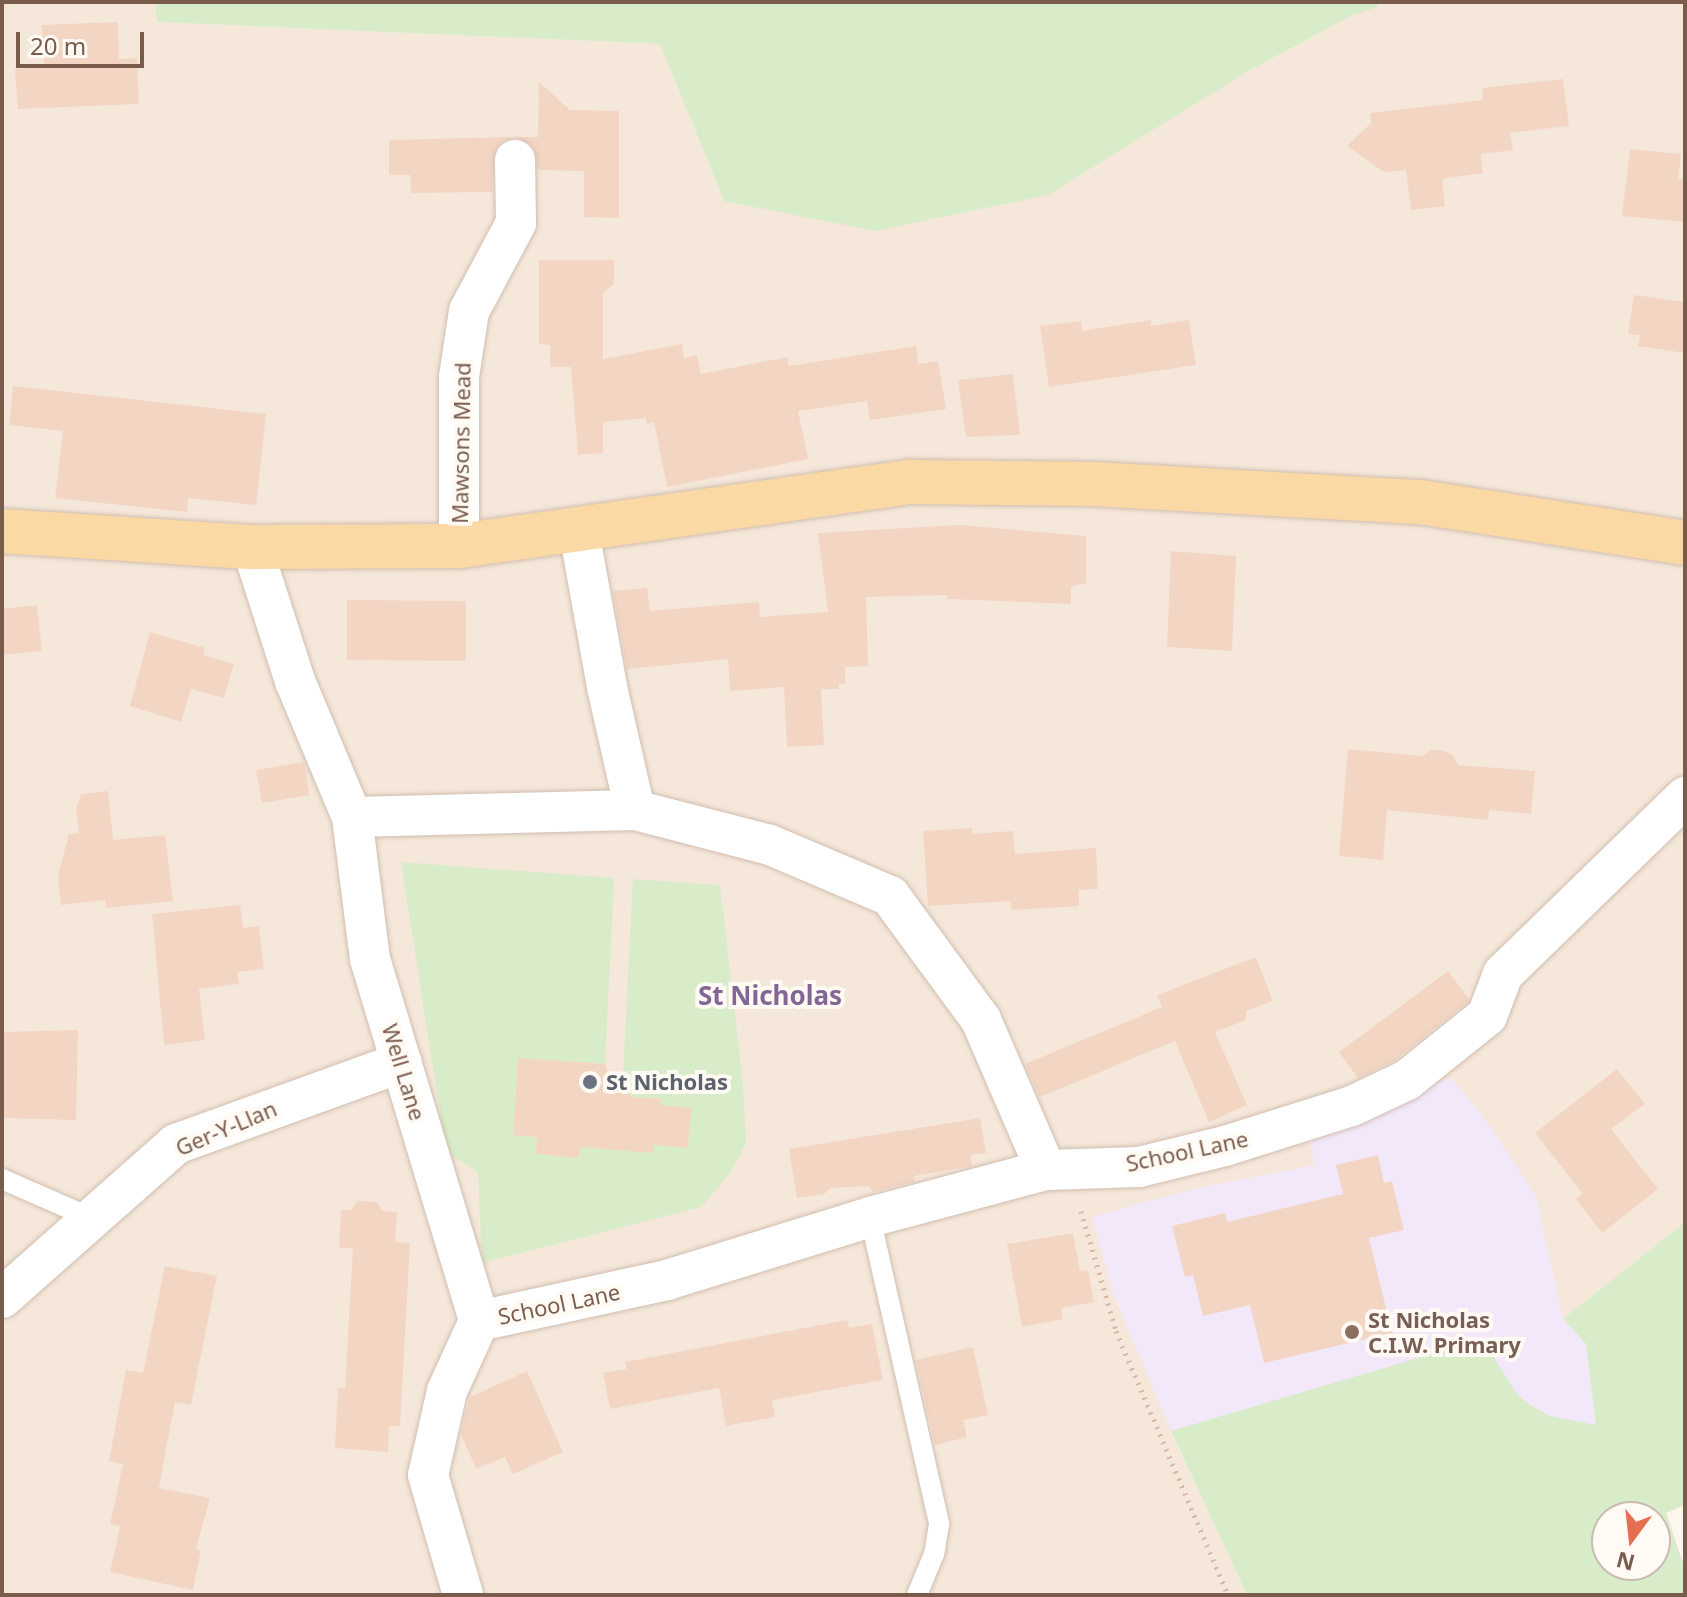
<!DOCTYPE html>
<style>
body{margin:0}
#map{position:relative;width:1687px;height:1597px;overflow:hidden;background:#fdf6ec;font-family:"Noto Sans",sans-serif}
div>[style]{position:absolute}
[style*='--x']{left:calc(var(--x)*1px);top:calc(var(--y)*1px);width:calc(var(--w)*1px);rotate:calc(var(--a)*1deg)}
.residential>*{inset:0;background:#f5e8da}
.education>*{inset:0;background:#f3e8fa}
.green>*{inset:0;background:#d8ecc9}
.building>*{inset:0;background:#f3d5c3}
.path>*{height:5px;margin-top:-2.5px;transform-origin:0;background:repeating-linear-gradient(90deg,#d9b8a5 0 2px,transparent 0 8px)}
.roads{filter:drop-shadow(0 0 2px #d1beb0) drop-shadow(0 0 2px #d1beb0)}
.service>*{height:20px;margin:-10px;padding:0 10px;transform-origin:10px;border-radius:10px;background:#fff}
.minor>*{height:40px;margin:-20px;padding:0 20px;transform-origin:20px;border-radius:20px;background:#fff}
.primary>*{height:44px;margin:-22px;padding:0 22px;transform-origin:22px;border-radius:22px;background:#fbd9a5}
.dots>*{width:22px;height:22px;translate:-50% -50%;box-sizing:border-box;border:4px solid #fffaf3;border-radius:50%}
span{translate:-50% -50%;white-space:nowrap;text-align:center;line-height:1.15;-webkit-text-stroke:8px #fffaf3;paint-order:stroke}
.street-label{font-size:22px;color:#7a5c4d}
.worship-label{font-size:22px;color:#5b616d;font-weight:700}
.left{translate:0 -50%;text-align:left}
.education-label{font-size:22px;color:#785e54;font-weight:700}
.quarter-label{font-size:26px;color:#846695;font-weight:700}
.frame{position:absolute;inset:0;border:4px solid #7a5c4d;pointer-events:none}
.north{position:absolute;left:1591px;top:1501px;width:80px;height:80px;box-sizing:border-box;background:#fffaf3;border:2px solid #cabbb1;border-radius:50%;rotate:195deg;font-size:22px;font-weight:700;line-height:32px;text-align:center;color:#7a5c4d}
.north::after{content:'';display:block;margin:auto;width:28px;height:36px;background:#e76f51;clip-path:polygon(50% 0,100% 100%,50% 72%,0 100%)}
.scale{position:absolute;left:16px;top:32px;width:128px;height:36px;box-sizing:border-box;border:4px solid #7a5c4d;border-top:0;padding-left:10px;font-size:24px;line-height:28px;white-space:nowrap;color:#7a5c4d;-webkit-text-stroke:6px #fffaf3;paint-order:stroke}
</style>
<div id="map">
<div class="residential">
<div style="clip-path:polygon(2px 2px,155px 2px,157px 22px,660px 44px,724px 201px,1245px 73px,1351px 16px,1376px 7px,1379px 2px,1685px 2px,1685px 1222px,1563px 1319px,1171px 1432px,1247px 1595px,2px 1595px)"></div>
</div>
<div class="education">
<div style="clip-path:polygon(evenodd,1451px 1077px,1490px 1126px,1536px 1196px,1563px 1319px,1586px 1344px,1593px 1380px,1666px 1512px,1685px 1569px,1685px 1595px,1247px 1595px,1171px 1431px,1113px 1293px,1092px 1217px,1190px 1190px,1315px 1165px,1309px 1140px,1451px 1077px,1607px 1517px,1655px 1517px,1655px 1565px,1607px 1565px,1607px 1517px)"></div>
</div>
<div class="green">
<div style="clip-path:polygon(155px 2px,1379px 2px,1377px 7px,1351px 16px,1245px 73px,1048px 195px,875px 231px,724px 201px,660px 44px,157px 22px)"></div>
<div style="clip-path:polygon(401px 862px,614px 878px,605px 1064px,518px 1058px,513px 1135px,537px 1137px,536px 1154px,579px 1158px,580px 1147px,653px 1152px,653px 1145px,688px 1148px,691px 1108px,660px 1105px,661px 1099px,630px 1097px,631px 1074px,623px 1073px,633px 879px,720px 885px,743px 1084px,746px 1144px,728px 1176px,701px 1207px,482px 1263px,478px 1172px,446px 1152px)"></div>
<div style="clip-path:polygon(evenodd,1685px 1222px,1685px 1505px,1666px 1513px,1685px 1569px,1685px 1595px,1247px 1595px,1171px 1431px,1482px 1339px,1517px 1394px,1532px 1406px,1550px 1416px,1596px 1425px,1586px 1344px,1563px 1319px,1685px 1222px,1655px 1517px,1655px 1565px,1607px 1565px,1607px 1517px,1655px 1517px)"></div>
</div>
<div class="building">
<div style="clip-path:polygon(118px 22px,119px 59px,137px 58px,139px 104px,18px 109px,15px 69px,44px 67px,42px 25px)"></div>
<div style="clip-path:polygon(1563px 79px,1569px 126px,1510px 133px,1513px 150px,1481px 154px,1483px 173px,1442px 179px,1445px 206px,1411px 210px,1406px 170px,1384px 172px,1347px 146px,1371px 123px,1370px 113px,1483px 100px,1482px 88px)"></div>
<div style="clip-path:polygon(539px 82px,570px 110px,619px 111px,619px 218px,584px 217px,584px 171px,538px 170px,534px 148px,516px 137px,538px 137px)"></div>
<div style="clip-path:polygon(513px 137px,503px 141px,495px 150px,492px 192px,411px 193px,410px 175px,389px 175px,389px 140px)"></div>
<div style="clip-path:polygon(1630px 149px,1681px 154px,1678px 179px,1685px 179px,1685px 222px,1622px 216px)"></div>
<div style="clip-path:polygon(539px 260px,614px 260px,614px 284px,603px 293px,603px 359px,682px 344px,684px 358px,697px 355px,701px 374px,787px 357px,789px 366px,916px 346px,918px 364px,938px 361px,946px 409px,870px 420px,867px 401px,798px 411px,808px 459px,667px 487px,654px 422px,647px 424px,646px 418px,603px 422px,603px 453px,578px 455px,571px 367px,550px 367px,550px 345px,539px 344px)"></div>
<div style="clip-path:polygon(1634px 295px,1685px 302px,1685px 353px,1638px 346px,1640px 335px,1628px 334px)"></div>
<div style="clip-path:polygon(1151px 320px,1151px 326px,1189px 320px,1196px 365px,1049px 387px,1040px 326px,1081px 321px,1082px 331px)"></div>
<div style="clip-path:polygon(1013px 374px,1020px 435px,966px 437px,958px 380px)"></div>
<div style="clip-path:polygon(13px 386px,266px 414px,256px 505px,188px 498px,187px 512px,55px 498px,63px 431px,9px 425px)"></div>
<div style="clip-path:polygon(960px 525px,1086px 536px,1086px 583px,1071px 587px,1071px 604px,947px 599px,947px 595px,866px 597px,868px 666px,845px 667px,845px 684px,839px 683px,839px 689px,821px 689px,824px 745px,787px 747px,784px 687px,730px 691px,728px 659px,627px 669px,613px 591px,647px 588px,650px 611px,759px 602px,760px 617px,828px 612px,818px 533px)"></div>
<div style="clip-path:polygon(1171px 551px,1236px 556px,1232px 651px,1167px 647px)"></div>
<div style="clip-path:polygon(347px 600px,466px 601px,466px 661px,347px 660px)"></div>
<div style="clip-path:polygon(37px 605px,42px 651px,2px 655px,2px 609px)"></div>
<div style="clip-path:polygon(150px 632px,205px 648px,203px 655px,234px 664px,224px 698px,191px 689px,181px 722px,130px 706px)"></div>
<div style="clip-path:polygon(1348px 749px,1422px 756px,1431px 750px,1441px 750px,1453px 755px,1458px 765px,1535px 771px,1531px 814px,1489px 810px,1488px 820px,1387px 810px,1383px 860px,1339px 856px)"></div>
<div style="clip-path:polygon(304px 762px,309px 795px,262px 803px,256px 770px)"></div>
<div style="clip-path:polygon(108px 791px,113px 840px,165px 835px,173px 901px,106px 908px,105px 900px,61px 905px,58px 875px,69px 834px,79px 833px,76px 810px,81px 794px)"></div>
<div style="clip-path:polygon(972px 828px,972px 834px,1013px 831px,1015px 854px,1096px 848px,1098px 889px,1079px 890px,1079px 906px,1011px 910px,1011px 901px,928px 906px,923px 831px)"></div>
<div style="clip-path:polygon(240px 905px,243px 928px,259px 926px,264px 969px,237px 972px,239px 984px,199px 989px,205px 1040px,164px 1045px,152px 914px)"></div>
<div style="clip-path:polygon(1256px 957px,1273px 1001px,1246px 1011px,1246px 1020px,1215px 1032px,1247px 1105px,1209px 1122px,1175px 1041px,1040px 1097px,1025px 1064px,1162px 1007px,1157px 995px)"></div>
<div style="clip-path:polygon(1448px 971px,1469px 999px,1468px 1002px,1395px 1060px,1358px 1078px,1339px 1052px)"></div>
<div style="clip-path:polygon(78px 1030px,76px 1120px,2px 1118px,2px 1032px)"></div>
<div style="clip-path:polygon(518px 1058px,605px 1064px,608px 1072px,631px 1074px,630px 1097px,661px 1099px,660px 1105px,691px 1108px,688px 1148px,653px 1145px,653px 1153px,580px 1147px,579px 1158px,536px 1154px,537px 1137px,513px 1135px)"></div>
<div style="clip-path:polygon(1617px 1069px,1645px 1104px,1611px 1129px,1658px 1189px,1602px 1233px,1576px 1199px,1583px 1194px,1535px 1133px)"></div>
<div style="clip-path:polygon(980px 1118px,986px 1153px,970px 1155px,972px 1166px,914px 1176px,915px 1181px,873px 1192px,869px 1186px,831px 1188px,824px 1194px,797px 1198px,789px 1149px)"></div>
<div style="clip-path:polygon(1378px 1155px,1384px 1183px,1392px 1181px,1404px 1230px,1369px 1238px,1392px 1333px,1264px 1363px,1250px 1305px,1203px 1316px,1193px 1275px,1185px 1277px,1172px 1226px,1225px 1213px,1227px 1222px,1343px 1194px,1336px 1165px)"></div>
<div style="clip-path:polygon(358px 1201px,377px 1202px,382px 1211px,397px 1212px,395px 1242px,410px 1243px,400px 1426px,389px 1426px,388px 1452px,335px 1448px,338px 1388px,345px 1388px,353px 1248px,339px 1248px,341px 1210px,351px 1210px)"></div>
<div style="clip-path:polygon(1073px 1233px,1080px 1271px,1088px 1270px,1094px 1302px,1061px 1308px,1063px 1319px,1022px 1327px,1007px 1244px)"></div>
<div style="clip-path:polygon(165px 1266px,217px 1276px,191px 1405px,175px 1402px,159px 1488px,210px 1498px,196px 1549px,201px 1550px,193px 1590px,110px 1572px,120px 1526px,110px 1524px,123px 1464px,109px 1461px,126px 1370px,143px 1373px)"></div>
<div style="clip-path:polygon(847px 1320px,849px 1328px,872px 1324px,883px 1380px,772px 1400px,775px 1417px,726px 1426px,719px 1388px,610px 1409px,603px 1373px,627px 1369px,625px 1362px)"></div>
<div style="clip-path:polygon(973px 1347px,988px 1415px,963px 1420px,967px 1437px,935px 1445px,916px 1360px)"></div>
<div style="clip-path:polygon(527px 1371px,563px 1452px,513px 1474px,505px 1457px,476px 1469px,461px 1434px,470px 1397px)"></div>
</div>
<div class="path">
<div style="--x:1081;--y:1211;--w:125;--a:73.7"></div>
<div style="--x:1116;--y:1331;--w:287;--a:67"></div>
</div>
<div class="roads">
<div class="service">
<div style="--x:2;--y:1179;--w:97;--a:23.7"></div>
<div style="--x:870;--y:1217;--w:315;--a:77.3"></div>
<div style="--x:939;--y:1524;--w:30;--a:99"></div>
<div style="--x:934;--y:1554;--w:44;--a:112.5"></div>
</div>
<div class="minor">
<div style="--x:579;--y:531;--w:158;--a:79.8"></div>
<div style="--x:607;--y:687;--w:126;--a:77.2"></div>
<div style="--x:459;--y:546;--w:169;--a:-90"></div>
<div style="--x:459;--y:377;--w:67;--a:-81.4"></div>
<div style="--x:469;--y:311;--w:100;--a:-61.9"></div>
<div style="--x:516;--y:223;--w:63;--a:-90.9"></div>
<div style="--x:252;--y:547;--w:141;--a:72.2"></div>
<div style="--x:295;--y:681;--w:147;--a:67.3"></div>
<div style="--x:352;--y:817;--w:143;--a:82.8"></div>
<div style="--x:370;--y:959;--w:378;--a:73.2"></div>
<div style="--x:479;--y:1321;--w:77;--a:114.6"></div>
<div style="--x:447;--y:1391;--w:86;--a:102.7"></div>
<div style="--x:428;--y:1475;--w:125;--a:73.7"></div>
<div style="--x:352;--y:817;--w:283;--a:-1.4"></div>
<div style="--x:635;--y:810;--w:139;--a:14.5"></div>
<div style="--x:770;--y:845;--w:130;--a:23"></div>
<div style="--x:890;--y:896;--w:154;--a:53.7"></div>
<div style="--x:981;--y:1020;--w:163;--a:66.6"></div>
<div style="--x:2;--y:1298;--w:232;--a:-41.5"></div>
<div style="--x:176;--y:1144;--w:240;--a:-19.9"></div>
<div style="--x:479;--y:1321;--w:192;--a:-12.3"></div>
<div style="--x:667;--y:1280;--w:213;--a:-17.2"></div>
<div style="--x:870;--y:1217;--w:182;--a:-15"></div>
<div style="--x:1046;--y:1170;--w:93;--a:-1.8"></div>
<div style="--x:1139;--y:1167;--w:89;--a:-13.7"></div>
<div style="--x:1225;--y:1146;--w:133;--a:-17.5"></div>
<div style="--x:1352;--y:1106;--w:61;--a:-25.3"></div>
<div style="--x:1407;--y:1080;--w:102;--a:-38.7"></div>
<div style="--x:1487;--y:1016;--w:45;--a:-69.1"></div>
<div style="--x:1503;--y:974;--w:254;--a:-44.2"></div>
</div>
<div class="primary">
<div style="--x:2;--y:531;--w:251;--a:3.7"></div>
<div style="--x:252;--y:547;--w:207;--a:-0.3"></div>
<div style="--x:459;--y:546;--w:456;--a:-8.1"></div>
<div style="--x:910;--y:482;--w:184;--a:0.6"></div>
<div style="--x:1094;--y:484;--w:327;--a:3.2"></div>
<div style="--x:1421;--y:502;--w:267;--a:8.8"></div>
</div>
</div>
<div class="dots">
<div style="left:590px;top:1082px;background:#6b7280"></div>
<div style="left:1352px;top:1332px;background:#8d6e63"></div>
</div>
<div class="street-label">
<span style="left:461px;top:443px;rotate:-89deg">Mawsons Mead</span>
<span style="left:404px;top:1072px;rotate:73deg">Well Lane</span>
<span style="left:226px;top:1128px;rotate:-23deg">Ger-Y-Llan</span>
<span style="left:1187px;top:1151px;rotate:-12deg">School Lane</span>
<span style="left:559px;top:1304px;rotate:-12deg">School Lane</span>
</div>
<div class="worship-label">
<span class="left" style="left:606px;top:1082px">St Nicholas</span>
</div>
<div class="education-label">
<span class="left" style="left:1368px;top:1332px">St Nicholas<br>C.I.W. Primary</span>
</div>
<div class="quarter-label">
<span style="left:770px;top:996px">St Nicholas</span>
</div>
<div class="frame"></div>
<div class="north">N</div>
<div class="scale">20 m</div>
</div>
